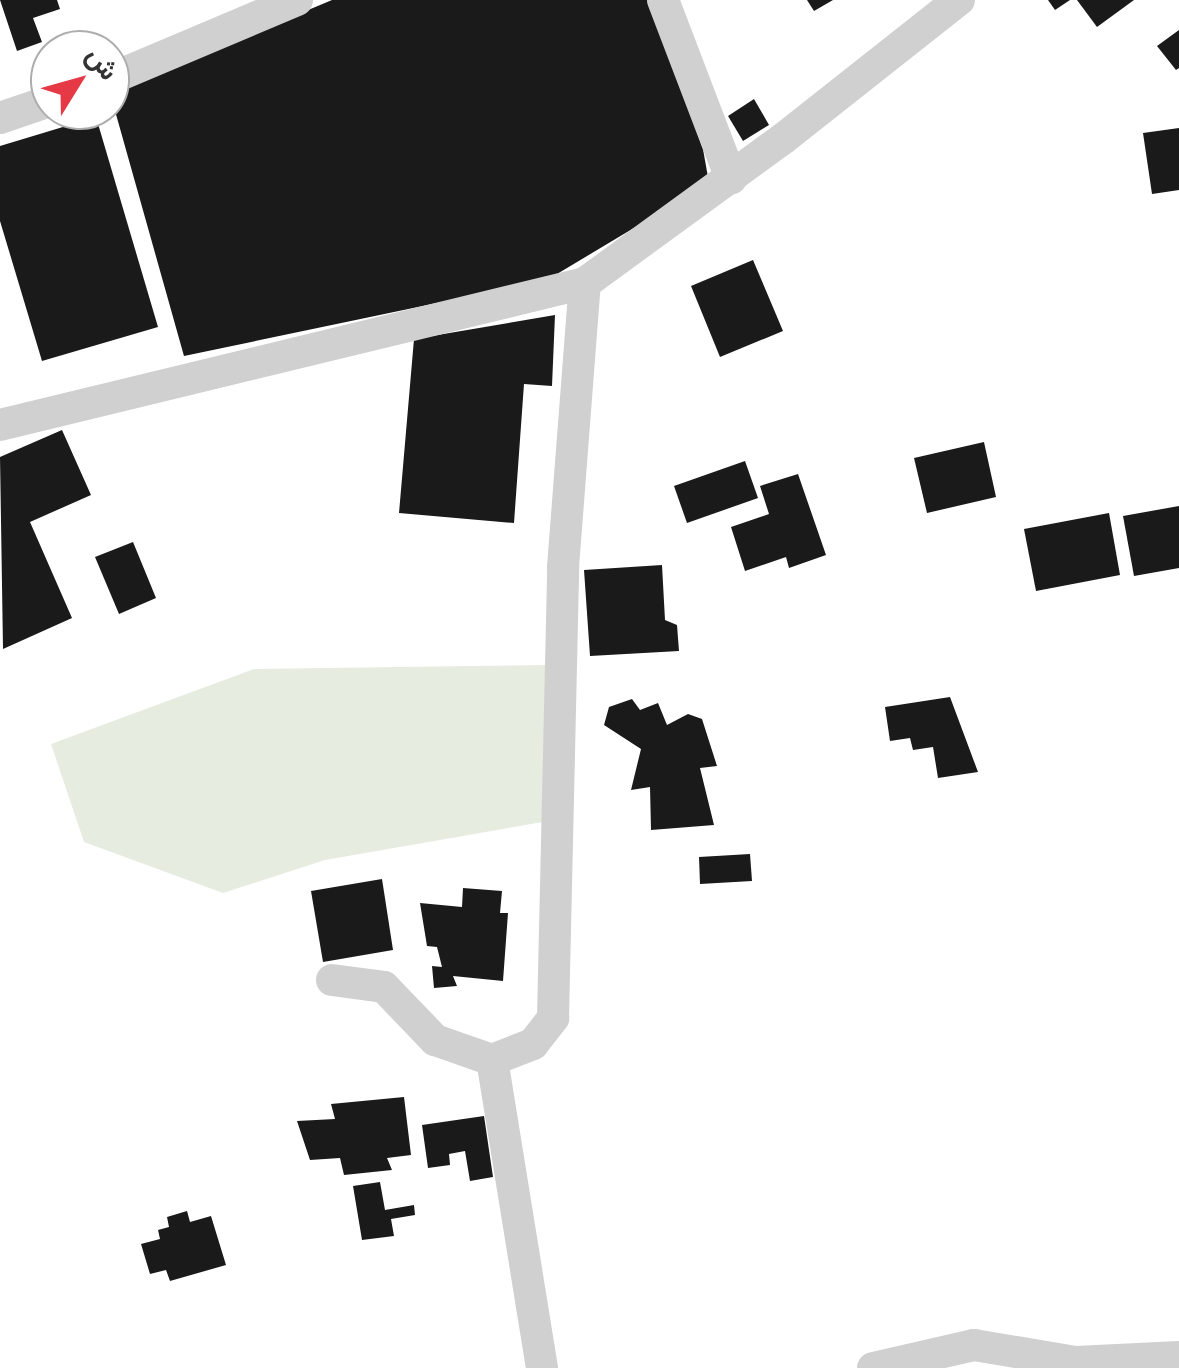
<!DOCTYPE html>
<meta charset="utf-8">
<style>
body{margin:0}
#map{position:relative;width:1179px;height:1368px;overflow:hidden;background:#fff;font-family:Roboto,Vazirmatn,sans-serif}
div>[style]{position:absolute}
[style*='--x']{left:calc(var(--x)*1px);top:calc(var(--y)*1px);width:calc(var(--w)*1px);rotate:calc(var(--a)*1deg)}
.green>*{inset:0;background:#e6ecdf}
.building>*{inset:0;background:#1a1a1a}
.street>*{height:32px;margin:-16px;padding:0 16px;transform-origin:16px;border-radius:16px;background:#d0d0d0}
span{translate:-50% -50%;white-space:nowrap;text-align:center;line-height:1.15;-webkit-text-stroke:10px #fff;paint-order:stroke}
.north{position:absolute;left:30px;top:30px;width:100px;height:100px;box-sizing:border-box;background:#fff;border:2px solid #adadad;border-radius:50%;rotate:53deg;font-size:28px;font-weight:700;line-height:40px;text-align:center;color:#333}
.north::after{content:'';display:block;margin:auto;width:35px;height:45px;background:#e63946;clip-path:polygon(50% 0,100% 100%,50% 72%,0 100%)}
</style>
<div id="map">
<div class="green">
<div style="clip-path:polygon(549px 665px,548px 821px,325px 860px,223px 893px,84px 842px,51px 744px,254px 669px)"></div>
</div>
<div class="building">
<div style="clip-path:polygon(0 0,57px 0,60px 9px,33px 18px,42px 42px,17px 51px)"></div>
<div style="clip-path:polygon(332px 0,650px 0,703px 149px,709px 183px,547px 280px,184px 356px,110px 93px)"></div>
<div style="clip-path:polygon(807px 0,833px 0,814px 11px)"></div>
<div style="clip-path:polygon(1048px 0,1070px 0,1055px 10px)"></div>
<div style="clip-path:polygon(1077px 0,1134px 0,1097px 27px)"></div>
<div style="clip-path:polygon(1179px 30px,1179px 68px,1176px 70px,1157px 46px)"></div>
<div style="clip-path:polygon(754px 99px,769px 125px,743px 141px,728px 116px)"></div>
<div style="clip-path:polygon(96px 117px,158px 327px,42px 361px,0 221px,0 146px)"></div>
<div style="clip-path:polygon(1179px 128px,1179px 190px,1152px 194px,1143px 133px)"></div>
<div style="clip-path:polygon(753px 260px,783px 331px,720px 357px,691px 286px)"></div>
<div style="clip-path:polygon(555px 315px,552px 386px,524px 384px,514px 523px,399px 513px,414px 339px)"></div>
<div style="clip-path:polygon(62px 430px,91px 495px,30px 522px,72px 618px,3px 649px,0 457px)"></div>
<div style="clip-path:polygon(984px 442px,996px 497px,927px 513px,914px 458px)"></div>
<div style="clip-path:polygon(745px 461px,758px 498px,687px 523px,674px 486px)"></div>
<div style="clip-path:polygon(798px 474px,826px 555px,789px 568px,786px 557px,745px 571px,731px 527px,769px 514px,760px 486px)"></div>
<div style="clip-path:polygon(1179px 506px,1179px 568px,1134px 576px,1123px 516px)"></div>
<div style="clip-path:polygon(1109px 513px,1120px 575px,1036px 591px,1024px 529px)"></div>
<div style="clip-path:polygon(133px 542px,156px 598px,119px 614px,95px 557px)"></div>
<div style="clip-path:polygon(662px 565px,665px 620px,677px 625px,679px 651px,590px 656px,584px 570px)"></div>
<div style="clip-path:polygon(950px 697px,978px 772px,938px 778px,933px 747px,913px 750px,910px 738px,890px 741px,885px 707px)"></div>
<div style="clip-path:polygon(632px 699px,640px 710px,658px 703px,667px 725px,688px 714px,702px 719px,717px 766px,700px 768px,714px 825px,651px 830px,650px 787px,631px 790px,641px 749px,604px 725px,609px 707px)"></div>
<div style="clip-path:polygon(750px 854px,752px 881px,700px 884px,699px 857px)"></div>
<div style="clip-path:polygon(382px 879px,393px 950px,323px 962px,311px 891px)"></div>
<div style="clip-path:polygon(463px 888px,502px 891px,500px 913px,508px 913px,503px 981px,453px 976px,457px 986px,434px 988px,432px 966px,442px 967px,437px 947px,427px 946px,420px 903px,462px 907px)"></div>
<div style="clip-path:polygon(404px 1097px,411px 1155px,387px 1158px,392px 1170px,344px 1175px,340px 1158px,310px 1160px,297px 1121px,335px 1119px,331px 1104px)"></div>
<div style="clip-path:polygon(484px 1116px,493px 1177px,470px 1181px,465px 1151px,449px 1154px,450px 1165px,428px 1168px,422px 1125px)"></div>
<div style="clip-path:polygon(380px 1182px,385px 1210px,414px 1205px,415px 1215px,391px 1219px,394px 1236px,362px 1240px,353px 1186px)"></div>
<div style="clip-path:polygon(187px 1211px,190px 1222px,211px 1216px,226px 1265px,170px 1281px,166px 1270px,150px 1274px,141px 1244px,160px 1239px,158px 1230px,169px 1227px,167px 1217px)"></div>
</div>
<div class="street">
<div style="--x:663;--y:0;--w:191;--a:69.1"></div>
<div style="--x:110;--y:79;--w:203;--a:-22.9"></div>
<div style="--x:0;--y:118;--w:53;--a:-18.8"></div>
<div style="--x:0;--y:425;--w:602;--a:-13.64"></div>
<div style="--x:585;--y:283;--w:246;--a:-36.1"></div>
<div style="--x:784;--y:138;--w:223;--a:-38.3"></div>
<div style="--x:332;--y:980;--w:52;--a:7.7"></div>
<div style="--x:384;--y:987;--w:74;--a:46.1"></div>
<div style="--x:435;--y:1040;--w:60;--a:19.3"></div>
<div style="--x:542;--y:1368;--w:312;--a:-99.2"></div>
<div style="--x:492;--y:1060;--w:44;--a:-21.3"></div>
<div style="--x:533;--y:1044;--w:33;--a:-52"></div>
<div style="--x:553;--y:1018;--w:451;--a:-88.7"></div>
<div style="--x:563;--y:567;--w:285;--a:-85.6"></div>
<div style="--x:873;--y:1368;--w:104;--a:-12.8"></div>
<div style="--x:974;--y:1345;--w:103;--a:9.5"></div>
<div style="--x:1076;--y:1362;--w:103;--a:-2.8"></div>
</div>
<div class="north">ش</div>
</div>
